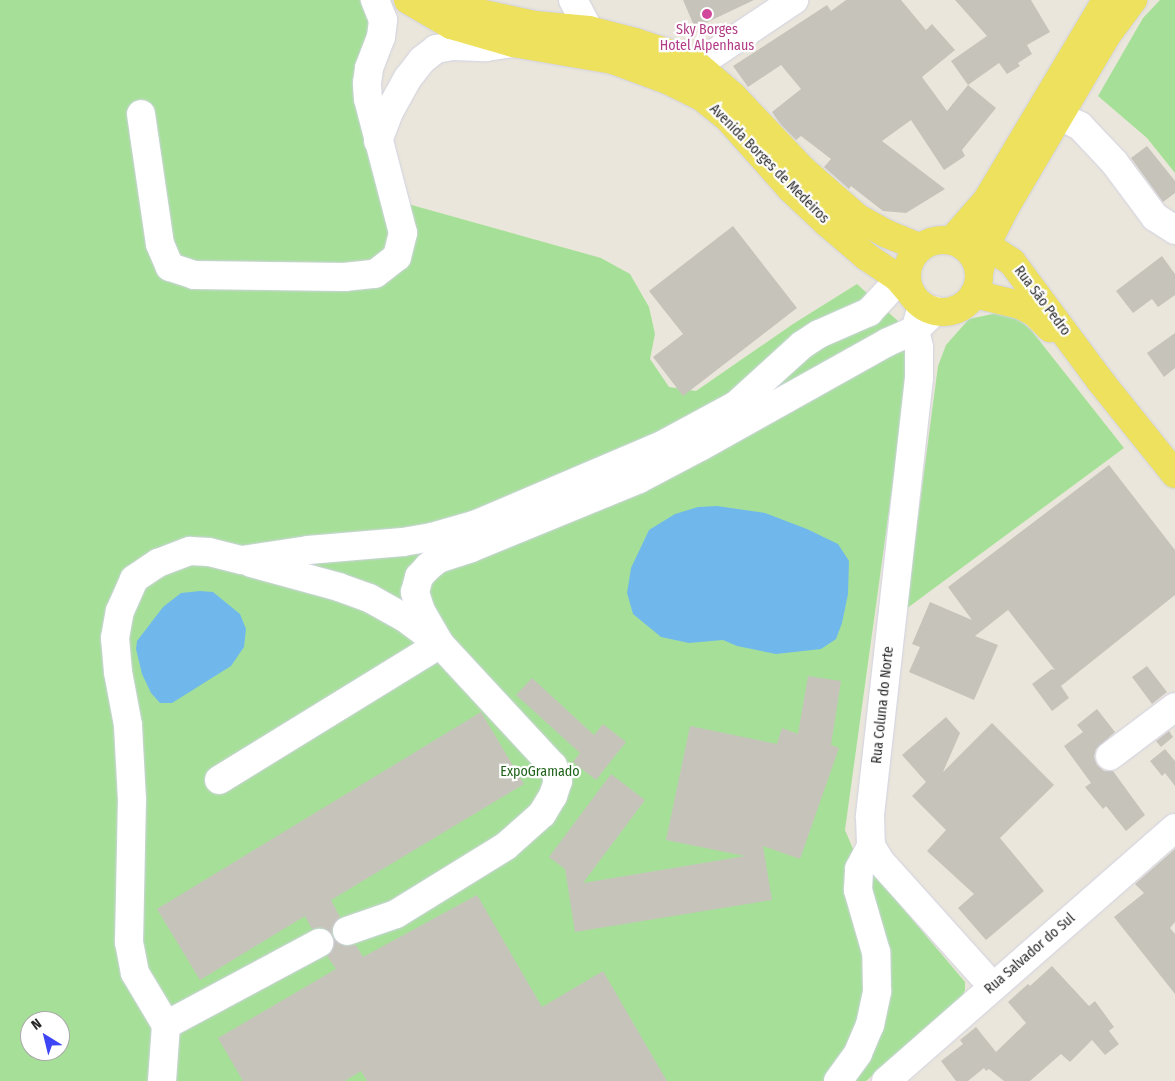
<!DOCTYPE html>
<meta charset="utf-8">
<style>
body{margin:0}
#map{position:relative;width:1175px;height:1081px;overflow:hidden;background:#ebe6db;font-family:"Fira Sans Condensed",sans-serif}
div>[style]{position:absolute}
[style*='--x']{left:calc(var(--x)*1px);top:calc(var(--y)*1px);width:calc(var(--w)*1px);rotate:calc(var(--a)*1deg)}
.green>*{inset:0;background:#a6e098}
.water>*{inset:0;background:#70b8eb}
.building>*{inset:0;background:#c6c3bb}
.roads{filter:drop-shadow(0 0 1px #d0d1e2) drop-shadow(0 0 1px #d0d1e2)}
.minor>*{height:28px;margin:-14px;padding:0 14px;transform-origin:14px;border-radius:14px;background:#fff}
.major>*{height:28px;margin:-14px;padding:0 14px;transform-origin:14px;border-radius:14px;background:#ede15e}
.major>.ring{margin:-14px;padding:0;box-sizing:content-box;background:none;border:28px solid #ede15e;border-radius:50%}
.dots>*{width:14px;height:14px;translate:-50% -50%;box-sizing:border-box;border:2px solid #fff;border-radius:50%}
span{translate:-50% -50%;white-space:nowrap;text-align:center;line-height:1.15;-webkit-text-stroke:4.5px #fff;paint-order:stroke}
.hotel-label{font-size:14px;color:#b23c85}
.street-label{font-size:14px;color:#292929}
.park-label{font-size:14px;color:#20631b}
.north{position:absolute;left:20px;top:1011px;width:50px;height:50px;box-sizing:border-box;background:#fff;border:1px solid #a9a9a9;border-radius:50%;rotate:324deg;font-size:14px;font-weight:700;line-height:20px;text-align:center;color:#292929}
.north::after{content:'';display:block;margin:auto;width:18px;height:22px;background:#3e45f5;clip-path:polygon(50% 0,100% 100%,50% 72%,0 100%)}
</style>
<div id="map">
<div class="green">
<div style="clip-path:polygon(evenodd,0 0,375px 0,369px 68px,408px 204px,601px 258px,630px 274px,649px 307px,655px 334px,650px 359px,669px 387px,696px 391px,793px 324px,857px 284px,909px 331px,907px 380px,845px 830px,853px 849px,965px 982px,965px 990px,963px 995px,866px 1081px,0 1081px,0 0,30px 1021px,60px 1021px,60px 1051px,30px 1051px,30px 1021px)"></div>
<div style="clip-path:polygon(1160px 0,1175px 0,1175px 173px,1147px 138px,1098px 96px,1143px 18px)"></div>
<div style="clip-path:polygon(997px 313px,1013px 314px,1031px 330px,1124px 448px,906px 609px,938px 366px,946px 345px,969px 319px)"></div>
</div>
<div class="water">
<div style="clip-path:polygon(717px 506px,765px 513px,807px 529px,838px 544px,849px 561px,848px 594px,842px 623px,836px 639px,821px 649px,776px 654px,737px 646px,723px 640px,689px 643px,661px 637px,633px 614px,627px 593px,631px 568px,649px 530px,675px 514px,698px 507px)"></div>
<div style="clip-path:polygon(200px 591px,213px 592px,240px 614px,246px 629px,244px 647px,231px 666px,172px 703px,160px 703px,151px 693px,142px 674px,136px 649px,137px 641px,163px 607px,181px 593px)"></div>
</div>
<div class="building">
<div style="clip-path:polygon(683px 0,754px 0,695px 28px)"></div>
<div style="clip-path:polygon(846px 0,901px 0,926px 30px,932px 24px,955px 50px,922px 77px,947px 111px,968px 85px,996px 108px,962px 150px,965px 156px,944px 170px,911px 120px,882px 141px,945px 189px,906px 213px,883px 211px,851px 186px,849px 189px,824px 167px,831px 159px,801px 136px,796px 140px,781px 125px,772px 112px,801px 89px,781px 65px,748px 87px,733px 66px,827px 5px,831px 11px)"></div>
<div style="clip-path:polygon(955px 0,1031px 0,1050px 32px,1027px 45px,1032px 54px,1018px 63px,1020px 66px,1007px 74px,999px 63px,968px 85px,951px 61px,987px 36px)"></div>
<div style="clip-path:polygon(1147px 146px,1175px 181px,1175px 193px,1163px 202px,1131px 158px)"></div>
<div style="clip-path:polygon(733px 226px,797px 308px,683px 396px,653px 357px,683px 334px,649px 291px)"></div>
<div style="clip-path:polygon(1162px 256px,1175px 274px,1175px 295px,1158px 307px,1152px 299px,1133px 313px,1116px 291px)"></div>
<div style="clip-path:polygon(1175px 333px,1175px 368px,1164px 377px,1147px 353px)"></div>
<div style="clip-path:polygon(1109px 465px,1175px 550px,1175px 595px,1061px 686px,1069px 698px,1052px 711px,1032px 684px,1052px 669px,1055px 670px,1008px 610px,975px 636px,998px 645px,974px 700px,909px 672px,920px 647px,912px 644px,930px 602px,972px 620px,948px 587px)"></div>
<div style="clip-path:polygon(1147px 666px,1167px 692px,1152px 704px,1132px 677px)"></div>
<div style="clip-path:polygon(808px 676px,841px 681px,831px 745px,839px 748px,800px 859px,763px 846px,772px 900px,575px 932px,565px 869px,549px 857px,611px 774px,645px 800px,583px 883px,745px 856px,666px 840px,690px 726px,777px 744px,782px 728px,798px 734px)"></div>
<div style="clip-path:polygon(532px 678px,594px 735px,603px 724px,626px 742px,596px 780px,573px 762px,580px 753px,516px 695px)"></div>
<div style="clip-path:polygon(1097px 709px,1115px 732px,1096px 749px,1094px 757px,1097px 765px,1104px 771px,1113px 771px,1145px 815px,1126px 831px,1106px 806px,1103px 809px,1085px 787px,1091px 783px,1064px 746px,1083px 732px,1077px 725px)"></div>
<div style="clip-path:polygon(481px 712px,524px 784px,331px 900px,340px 917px,332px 928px,332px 935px,327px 930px,320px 927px,312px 929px,305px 916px,200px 980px,157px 909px)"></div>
<div style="clip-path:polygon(946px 717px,960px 733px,943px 772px,992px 723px,1054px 785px,1000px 838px,1044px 891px,986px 940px,958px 908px,974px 894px,927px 851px,946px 830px,912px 796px,926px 782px,902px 755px)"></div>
<div style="clip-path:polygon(1169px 731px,1173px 737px,1161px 747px,1156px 741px)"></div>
<div style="clip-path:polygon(1165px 749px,1175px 761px,1175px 786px,1165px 773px,1162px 776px,1150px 761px)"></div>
<div style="clip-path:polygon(1175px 849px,1175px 922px,1170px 928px,1175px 934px,1175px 994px,1114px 917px,1144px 893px,1135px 884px)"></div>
<div style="clip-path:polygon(477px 895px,542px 1007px,603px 971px,667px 1081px,367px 1081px,361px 1071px,345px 1081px,243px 1081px,218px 1038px,336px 969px,327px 956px,332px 951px,333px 938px,344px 946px,356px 945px,363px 957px)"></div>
<div style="clip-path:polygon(1052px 966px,1089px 1006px,1095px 1001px,1114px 1027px,1109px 1031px,1119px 1044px,1105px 1055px,1092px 1040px,1070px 1062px,1061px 1054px,1030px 1081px,1004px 1081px,989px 1069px,986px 1071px,984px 1068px,968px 1081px,956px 1081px,941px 1061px,963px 1044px,960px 1040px,976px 1027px,996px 1052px,1026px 1023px,1008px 1002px,1028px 984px,1030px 986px)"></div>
</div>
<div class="roads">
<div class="minor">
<div style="--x:573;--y:0;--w:34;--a:62"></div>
<div style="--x:589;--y:30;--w:22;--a:51"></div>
<div style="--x:697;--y:65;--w:117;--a:-33.8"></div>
<div style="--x:1043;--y:108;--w:41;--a:25.9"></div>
<div style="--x:1080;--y:126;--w:50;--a:46.6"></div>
<div style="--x:1114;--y:162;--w:69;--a:53.3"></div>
<div style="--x:1155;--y:217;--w:24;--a:33"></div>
<div style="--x:141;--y:114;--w:131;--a:81.7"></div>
<div style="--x:160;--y:244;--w:25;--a:67"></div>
<div style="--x:170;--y:267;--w:25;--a:18"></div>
<div style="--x:194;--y:275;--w:150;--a:0.8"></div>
<div style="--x:344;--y:277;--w:31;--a:-6"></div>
<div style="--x:375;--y:274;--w:28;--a:-38"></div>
<div style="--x:397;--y:257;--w:25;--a:-76"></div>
<div style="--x:403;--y:233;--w:138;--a:-104.6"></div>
<div style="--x:368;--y:99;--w:16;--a:-94"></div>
<div style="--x:367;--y:83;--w:15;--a:-82"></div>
<div style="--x:369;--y:68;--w:33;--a:-69"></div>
<div style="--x:381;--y:37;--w:17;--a:-83"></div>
<div style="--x:383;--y:20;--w:22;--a:-112"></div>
<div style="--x:378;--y:141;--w:31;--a:-69"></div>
<div style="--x:389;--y:112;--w:39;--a:-61"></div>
<div style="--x:408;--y:78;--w:23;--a:-52"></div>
<div style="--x:422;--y:60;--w:18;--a:-38"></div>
<div style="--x:436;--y:49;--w:17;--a:-10"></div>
<div style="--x:453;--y:46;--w:33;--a:2"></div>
<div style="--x:486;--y:47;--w:27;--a:-8"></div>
<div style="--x:920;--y:313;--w:18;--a:106"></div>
<div style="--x:915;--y:330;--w:18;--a:77"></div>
<div style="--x:919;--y:348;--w:30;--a:90"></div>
<div style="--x:919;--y:378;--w:442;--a:96.4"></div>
<div style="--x:870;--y:817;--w:29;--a:88"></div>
<div style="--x:871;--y:846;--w:17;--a:59"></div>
<div style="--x:880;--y:861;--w:169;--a:48.1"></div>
<div style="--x:1110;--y:756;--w:81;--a:-37"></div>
<div style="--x:219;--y:780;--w:259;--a:-31.6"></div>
<div style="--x:440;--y:644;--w:44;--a:-143.4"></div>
<div style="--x:405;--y:618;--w:41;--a:-150.9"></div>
<div style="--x:369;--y:598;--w:32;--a:-160"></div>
<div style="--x:339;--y:587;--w:91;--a:-164.7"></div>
<div style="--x:347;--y:931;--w:52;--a:-19.1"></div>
<div style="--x:396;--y:914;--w:129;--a:-31.7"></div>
<div style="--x:506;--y:846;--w:48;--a:-41.6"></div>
<div style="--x:542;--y:814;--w:21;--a:-59"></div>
<div style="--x:553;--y:796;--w:16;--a:-72"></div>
<div style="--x:558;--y:781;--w:16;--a:-108"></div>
<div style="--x:553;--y:766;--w:166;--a:-132.8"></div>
<div style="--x:440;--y:644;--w:38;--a:-120"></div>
<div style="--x:421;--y:611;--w:20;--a:-108"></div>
<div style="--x:415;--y:592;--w:16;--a:-75"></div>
<div style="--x:419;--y:577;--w:13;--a:-48"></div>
<div style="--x:428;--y:567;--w:13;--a:-39"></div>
<div style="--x:438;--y:559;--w:35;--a:-18"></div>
<div style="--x:471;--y:548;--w:182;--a:-22.3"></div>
<div style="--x:639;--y:479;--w:69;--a:-27.7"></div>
<div style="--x:700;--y:447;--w:215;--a:-29.2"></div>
<div style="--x:888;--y:342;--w:30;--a:-24"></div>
<div style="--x:915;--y:330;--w:28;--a:-44"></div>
<div style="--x:166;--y:1025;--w:174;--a:-28.2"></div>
<div style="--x:162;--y:1081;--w:56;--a:-85.9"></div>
<div style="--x:166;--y:1025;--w:61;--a:-120.8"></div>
<div style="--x:135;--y:973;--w:32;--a:-101"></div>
<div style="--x:129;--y:942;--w:142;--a:-88.8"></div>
<div style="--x:132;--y:800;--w:75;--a:-93.1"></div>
<div style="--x:128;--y:725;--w:54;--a:-100.7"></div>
<div style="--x:118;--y:672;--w:34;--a:-95"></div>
<div style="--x:115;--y:638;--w:27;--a:-80"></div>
<div style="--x:120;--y:611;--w:35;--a:-66"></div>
<div style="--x:134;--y:579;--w:29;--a:-34"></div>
<div style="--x:158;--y:563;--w:34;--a:-21"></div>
<div style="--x:190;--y:551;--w:19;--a:3"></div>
<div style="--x:209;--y:552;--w:34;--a:14"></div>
<div style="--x:242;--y:560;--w:67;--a:-8.6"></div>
<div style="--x:308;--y:550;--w:95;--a:-4.8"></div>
<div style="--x:403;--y:542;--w:29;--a:-10"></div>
<div style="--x:432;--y:537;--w:47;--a:-16.1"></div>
<div style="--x:477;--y:524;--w:201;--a:-23.1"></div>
<div style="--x:662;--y:445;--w:84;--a:-28.4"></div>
<div style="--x:736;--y:405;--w:89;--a:-42.3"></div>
<div style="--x:802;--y:345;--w:20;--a:-33"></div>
<div style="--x:819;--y:334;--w:55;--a:-23.7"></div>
<div style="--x:869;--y:312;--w:56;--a:-47.2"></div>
<div style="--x:838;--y:1081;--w:34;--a:-54"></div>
<div style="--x:858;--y:1053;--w:30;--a:-67"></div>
<div style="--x:870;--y:1025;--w:35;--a:-78"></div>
<div style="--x:877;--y:991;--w:39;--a:-91"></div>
<div style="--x:876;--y:952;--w:65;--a:-106.2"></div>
<div style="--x:858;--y:890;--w:21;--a:-87"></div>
<div style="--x:859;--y:869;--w:26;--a:-62"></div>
<div style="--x:886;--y:1081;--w:384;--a:-41.2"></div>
</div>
<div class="major">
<div style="--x:408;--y:0;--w:50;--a:30.2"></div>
<div style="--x:451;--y:25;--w:65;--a:16.2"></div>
<div style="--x:513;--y:43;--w:101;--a:9.6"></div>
<div style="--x:613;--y:60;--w:58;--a:20.3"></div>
<div style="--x:667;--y:80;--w:39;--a:26"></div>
<div style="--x:702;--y:97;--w:32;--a:39"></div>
<div style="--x:727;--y:117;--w:95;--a:48.4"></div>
<div style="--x:790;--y:188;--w:50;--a:43.4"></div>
<div style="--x:826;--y:222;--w:54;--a:40.5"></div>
<div style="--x:867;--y:257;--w:37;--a:34"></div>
<div style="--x:898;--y:278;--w:23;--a:50"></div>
<div style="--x:450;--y:0;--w:32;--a:24"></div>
<div style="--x:479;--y:13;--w:57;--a:12.1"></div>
<div style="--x:535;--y:25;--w:54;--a:5.3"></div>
<div style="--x:589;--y:30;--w:48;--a:14.6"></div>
<div style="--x:635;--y:42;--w:39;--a:18"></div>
<div style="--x:672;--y:54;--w:27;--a:24"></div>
<div style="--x:697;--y:65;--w:48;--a:40.7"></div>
<div style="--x:733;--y:96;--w:100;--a:46.6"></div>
<div style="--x:802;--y:169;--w:74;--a:41.2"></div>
<div style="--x:858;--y:218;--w:33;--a:29"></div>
<div style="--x:887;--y:234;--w:35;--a:22"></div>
<div class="ring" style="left:907px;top:240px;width:44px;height:44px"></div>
<div style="--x:952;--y:240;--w:53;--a:-48.8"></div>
<div style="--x:987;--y:200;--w:233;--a:-59.2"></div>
<div style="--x:966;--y:248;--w:20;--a:-9"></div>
<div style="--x:986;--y:245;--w:31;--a:33"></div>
<div style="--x:1012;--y:262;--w:149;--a:53.4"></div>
<div style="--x:1101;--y:382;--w:118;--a:51.2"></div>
<div style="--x:979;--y:273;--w:29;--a:-76"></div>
<div style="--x:986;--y:245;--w:42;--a:-62.8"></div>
<div style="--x:1005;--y:208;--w:201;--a:-59.5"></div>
<div style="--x:1107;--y:35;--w:44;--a:-53.4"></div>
<div style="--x:974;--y:294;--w:47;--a:13.4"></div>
<div style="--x:1020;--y:305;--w:16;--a:27"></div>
<div style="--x:1034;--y:312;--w:23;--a:45"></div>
</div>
</div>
<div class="dots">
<div style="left:707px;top:14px;background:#d1479c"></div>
</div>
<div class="hotel-label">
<span style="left:707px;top:38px">Sky Borges<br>Hotel Alpenhaus</span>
</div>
<div class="street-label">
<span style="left:769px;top:164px;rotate:45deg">Avenida Borges de Medeiros</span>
<span style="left:1042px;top:301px;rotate:53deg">Rua São Pedro</span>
<span style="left:883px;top:705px;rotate:-84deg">Rua Coluna do Norte</span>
<span style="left:1030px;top:954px;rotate:-41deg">Rua Salvador do Sul</span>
</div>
<div class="park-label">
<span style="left:540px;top:772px">ExpoGramado</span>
</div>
<div class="north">N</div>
</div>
